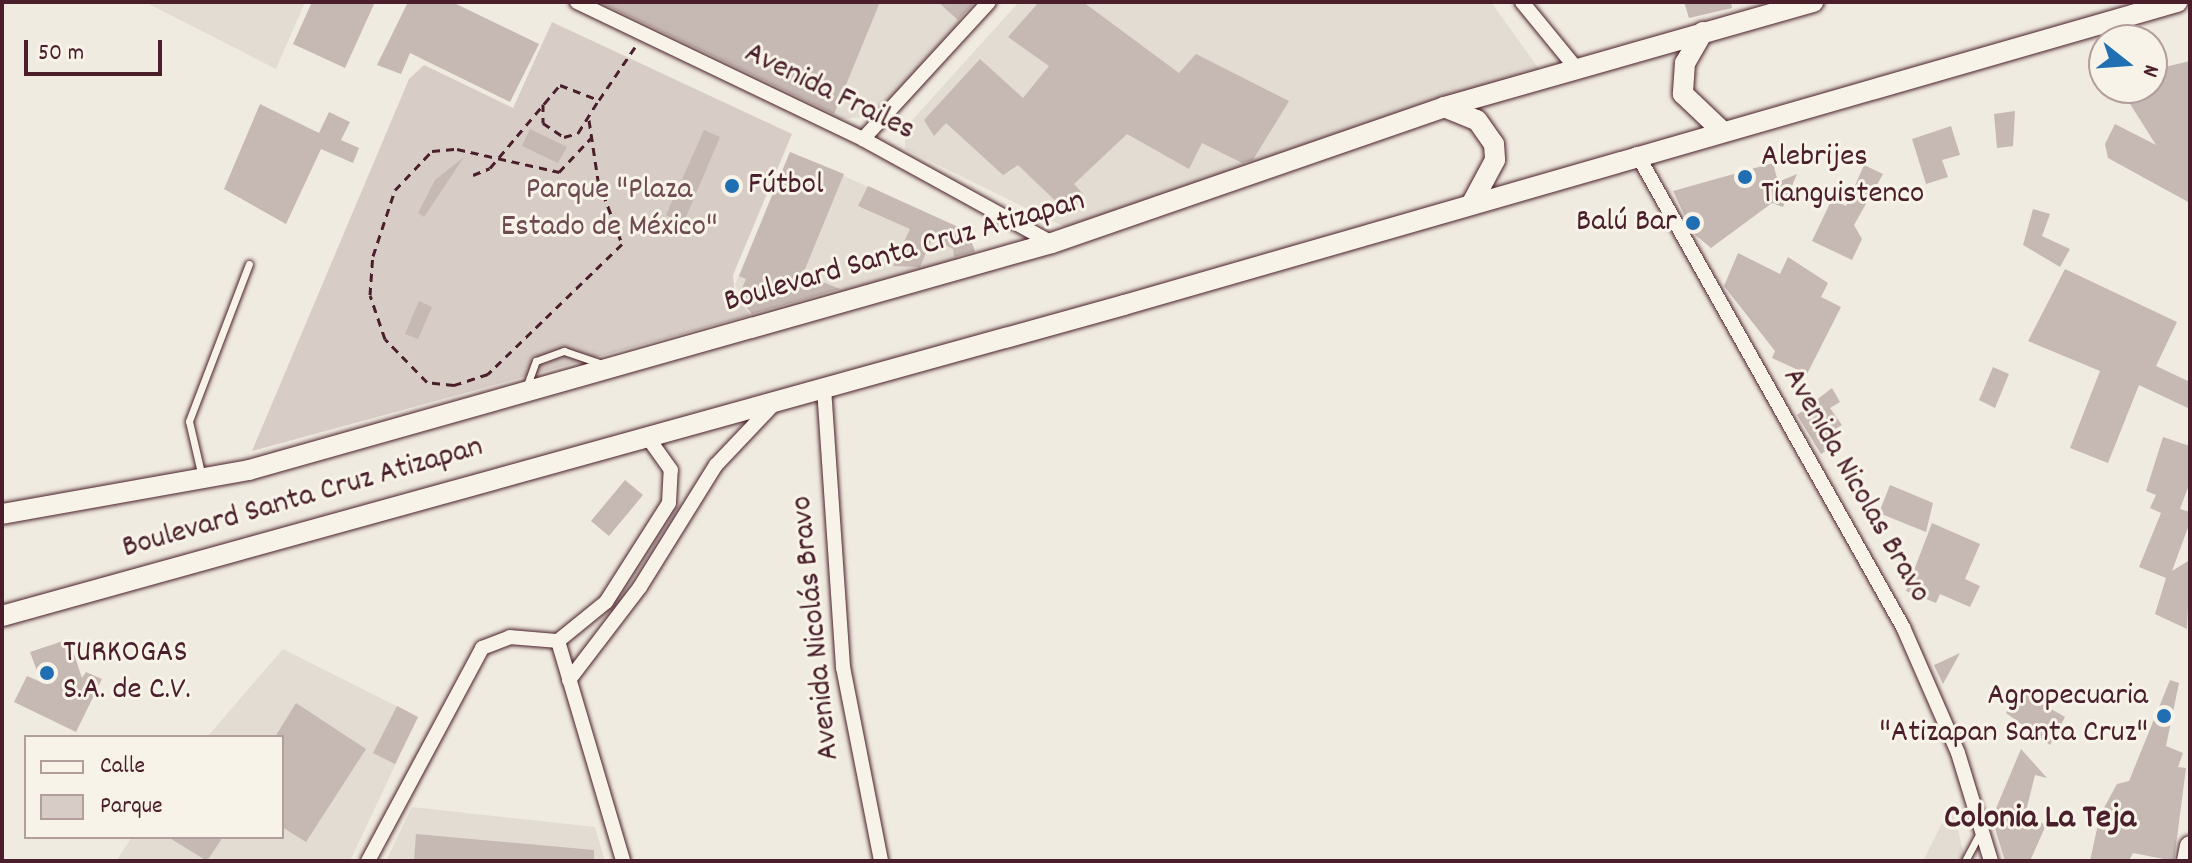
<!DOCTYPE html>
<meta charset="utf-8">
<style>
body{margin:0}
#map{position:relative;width:2192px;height:863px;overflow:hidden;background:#f0ebe0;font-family:Dekko,sans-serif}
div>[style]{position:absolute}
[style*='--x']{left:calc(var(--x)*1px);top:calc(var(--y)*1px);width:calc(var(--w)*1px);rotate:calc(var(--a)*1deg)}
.built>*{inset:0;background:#e3dcd2}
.green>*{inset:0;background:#d8cdc6}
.building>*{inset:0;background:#c6b8b3}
.path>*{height:3px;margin-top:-1.5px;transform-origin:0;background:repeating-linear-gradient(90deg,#4a1f2b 0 8px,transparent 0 14px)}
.roads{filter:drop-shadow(0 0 2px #4a1f2b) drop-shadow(0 0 2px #4a1f2b)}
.lane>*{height:7px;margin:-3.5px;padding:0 3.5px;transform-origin:3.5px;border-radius:3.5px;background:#f7f3e8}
.street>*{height:14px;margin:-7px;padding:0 7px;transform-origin:7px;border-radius:7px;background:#f7f3e8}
.secondary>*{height:20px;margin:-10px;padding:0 10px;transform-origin:10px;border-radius:10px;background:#f7f3e8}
.dots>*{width:22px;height:22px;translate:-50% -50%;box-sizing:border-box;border:4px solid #f7f3e8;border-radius:50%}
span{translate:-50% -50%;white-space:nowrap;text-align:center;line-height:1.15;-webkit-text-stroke:6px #f7f3e8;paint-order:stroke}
.street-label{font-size:32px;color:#4a1f2b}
.poi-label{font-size:32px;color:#4a1f2b}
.left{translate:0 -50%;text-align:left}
.right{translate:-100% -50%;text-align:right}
.park-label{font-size:32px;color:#6e4a52}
.neighbourhood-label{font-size:34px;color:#4a1f2b;font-weight:700}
.frame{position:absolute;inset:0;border:4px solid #4a1f2b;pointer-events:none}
.legend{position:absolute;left:24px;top:735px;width:260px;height:104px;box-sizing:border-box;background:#f7f3e8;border:2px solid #b29e9c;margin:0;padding:10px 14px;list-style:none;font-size:24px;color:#4a1f2b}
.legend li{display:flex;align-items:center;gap:16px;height:40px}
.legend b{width:40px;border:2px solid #b29e9c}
.north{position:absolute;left:2088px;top:24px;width:80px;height:80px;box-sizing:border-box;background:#f7f3e8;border:2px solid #b29e9c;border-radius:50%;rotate:107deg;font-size:22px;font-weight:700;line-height:32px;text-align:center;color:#4a1f2b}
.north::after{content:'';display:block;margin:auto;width:28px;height:36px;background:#1f6fb2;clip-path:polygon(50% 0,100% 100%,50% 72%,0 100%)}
.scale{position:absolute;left:24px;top:40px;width:138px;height:36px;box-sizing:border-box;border:4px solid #4a1f2b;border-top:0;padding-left:10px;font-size:24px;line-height:28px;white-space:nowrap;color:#4a1f2b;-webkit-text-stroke:6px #f7f3e8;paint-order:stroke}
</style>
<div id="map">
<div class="built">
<div style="clip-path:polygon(145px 2px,305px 2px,276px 69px)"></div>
<div style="clip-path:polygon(588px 2px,977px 2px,875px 115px,831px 121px)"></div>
<div style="clip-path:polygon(1019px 2px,1491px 2px,1539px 69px,1069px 229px,905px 149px,905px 128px)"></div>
<div style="clip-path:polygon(790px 152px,967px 231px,975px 252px,970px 260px,755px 323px,735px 285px)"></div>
<div style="clip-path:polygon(283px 649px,418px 717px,350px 861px,116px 861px,132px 837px,282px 837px,282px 737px,207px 737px)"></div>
<div style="clip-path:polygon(1951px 805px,1966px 861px,1923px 861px)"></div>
<div style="clip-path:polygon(412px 807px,595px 827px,605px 861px,386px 861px)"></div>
</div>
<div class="green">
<div style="clip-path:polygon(552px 22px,792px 134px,733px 275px,735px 296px,751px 315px,252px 451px,409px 79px,424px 65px,513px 108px)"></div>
</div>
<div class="building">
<div style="clip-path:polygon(312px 2px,375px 2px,345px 68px,293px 44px)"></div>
<div style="clip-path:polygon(408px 2px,452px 2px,539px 44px,510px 102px,410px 53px,401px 74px,377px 65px)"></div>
<div style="clip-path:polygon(600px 2px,880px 2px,834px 114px)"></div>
<div style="clip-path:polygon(938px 2px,975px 2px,958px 20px)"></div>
<div style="clip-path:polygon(1039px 2px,1083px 2px,1179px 73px,1196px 54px,1289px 101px,1253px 160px,1242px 163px,1202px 143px,1189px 169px,1127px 134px,1074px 184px,1084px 195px,1067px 212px,1018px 165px,1003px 175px,946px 123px,934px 136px,924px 120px,980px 59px,1023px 98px,1049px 66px,1008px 37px)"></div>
<div style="clip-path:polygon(1684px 2px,1731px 2px,1732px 8px,1689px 18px)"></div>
<div style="clip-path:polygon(2190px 61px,2190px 203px,2108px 158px,2105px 144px,2115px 124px,2156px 145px,2120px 88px,2152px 88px,2152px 70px)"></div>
<div style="clip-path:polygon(260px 104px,319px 133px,329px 112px,350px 122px,341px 140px,359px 148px,353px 163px,321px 149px,286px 224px,224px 189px)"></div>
<div style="clip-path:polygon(2015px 111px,2013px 146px,1997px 148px,1994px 114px)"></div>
<div style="clip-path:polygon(1951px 126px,1960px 155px,1942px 160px,1948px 177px,1926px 184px,1912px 139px)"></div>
<div style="clip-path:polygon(530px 129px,567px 147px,558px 163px,522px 146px)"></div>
<div style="clip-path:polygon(704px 130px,720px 137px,683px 224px,666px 215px)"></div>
<div style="clip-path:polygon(790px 152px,844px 174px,803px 274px,840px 289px,752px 314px,738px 298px,746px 279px,739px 276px)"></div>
<div style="clip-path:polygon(464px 157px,424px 217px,418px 213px,435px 180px)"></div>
<div style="clip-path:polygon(1773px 163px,1778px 182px,1797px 174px,1783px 207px,1772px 203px,1711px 248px,1693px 233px,1673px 191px)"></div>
<div style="clip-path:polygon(1864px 165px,1883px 174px,1854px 225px,1862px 239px,1852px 260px,1812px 241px,1832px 199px,1846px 206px)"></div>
<div style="clip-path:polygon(868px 186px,967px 231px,975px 251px,954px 257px,953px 249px,932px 239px,920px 267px,893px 266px,910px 229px,858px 206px)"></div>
<div style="clip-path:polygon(2033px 209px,2050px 214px,2042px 236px,2070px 249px,2060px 267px,2023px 245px)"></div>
<div style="clip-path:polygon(1738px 253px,1780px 274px,1788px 257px,1828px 283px,1821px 297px,1841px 307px,1807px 374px,1772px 358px,1775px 351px,1724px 286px)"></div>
<div style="clip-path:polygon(2065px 269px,2177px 322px,2156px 366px,2190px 382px,2190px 409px,2139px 385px,2108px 463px,2070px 448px,2100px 371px,2028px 341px)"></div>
<div style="clip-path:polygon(419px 301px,432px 307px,418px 339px,405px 334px)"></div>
<div style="clip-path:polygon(1993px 367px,2009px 374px,1995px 408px,1979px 400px)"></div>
<div style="clip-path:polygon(1832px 388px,1840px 402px,1830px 408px,1842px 425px,1830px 432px,1835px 445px,1821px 454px,1797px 415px)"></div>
<div style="clip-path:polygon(2163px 437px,2190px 446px,2190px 482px,2180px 509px,2190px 512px,2190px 522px,2172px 571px,2190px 560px,2187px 629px,2155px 614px,2166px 578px,2139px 567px,2161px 513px,2150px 508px,2156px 495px,2146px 491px)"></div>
<div style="clip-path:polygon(625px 480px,643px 495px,609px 536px,591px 521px)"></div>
<div style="clip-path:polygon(1890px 485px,1933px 503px,1926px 532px,1879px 513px)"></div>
<div style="clip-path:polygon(1932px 523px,1980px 544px,1965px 579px,1980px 586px,1970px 607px,1940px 594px,1936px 603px,1906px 591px)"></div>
<div style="clip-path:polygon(69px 639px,82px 678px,86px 672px,102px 679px,76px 732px,14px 702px,27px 676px,41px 682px,30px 652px)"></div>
<div style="clip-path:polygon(1960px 653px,1943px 684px,1934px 665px)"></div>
<div style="clip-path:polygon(2170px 680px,2179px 683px,2166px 746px,2183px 753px,2178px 767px,2186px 768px,2174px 861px,2133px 853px,2129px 861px,2090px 861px,2100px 815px,2117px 784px,2129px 781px)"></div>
<div style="clip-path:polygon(2018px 690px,2065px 717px,2050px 745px,2006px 713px)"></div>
<div style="clip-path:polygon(296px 703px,366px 749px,306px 842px,282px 827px,282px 737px,275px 737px)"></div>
<div style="clip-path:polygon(397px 706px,418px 717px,395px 764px,373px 753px)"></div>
<div style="clip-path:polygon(2021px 749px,2047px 778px,2035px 775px,2025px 815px,2046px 825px,2030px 861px,2005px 861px,1992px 818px)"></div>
<div style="clip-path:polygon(416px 834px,594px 850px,594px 861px,414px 861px)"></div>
<div style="clip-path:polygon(168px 837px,223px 837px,207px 861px)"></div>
</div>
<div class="path">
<div style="--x:543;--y:104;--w:19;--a:90"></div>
<div style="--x:543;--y:123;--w:25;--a:34"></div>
<div style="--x:564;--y:137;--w:15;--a:-16"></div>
<div style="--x:578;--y:133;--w:39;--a:-58"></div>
<div style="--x:589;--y:120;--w:61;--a:81.5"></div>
<div style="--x:598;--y:180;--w:68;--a:69.4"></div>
<div style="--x:622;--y:244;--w:187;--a:135.9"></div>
<div style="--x:488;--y:374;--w:36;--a:162"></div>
<div style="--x:454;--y:385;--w:27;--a:-174"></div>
<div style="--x:427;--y:382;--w:60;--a:-134.3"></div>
<div style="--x:385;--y:339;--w:46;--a:-108.8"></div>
<div style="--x:370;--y:295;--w:39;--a:-86"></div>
<div style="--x:373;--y:256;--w:70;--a:-71.6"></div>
<div style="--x:395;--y:190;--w:54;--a:-46.5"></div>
<div style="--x:432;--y:151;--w:25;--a:-5"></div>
<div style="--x:457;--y:149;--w:105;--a:12.7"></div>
<div style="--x:559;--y:172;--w:47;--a:-46.7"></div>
<div style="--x:473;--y:175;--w:18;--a:-22"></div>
<div style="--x:490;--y:168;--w:109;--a:-49.9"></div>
<div style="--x:560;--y:85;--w:42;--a:21"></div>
<div style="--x:599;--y:100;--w:64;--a:-55.8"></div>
</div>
<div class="roads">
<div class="lane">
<div style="--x:526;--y:388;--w:29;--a:-70"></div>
<div style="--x:536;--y:361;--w:30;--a:-20"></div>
<div style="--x:564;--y:351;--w:43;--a:18.9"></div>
<div style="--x:202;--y:477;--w:57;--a:-103.1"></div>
<div style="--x:189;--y:421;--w:168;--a:-69.1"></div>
<div style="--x:1965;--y:861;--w:34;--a:-62"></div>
</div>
<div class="street">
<div style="--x:577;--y:2;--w:317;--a:25.6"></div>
<div style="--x:863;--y:139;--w:216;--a:28.8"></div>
<div style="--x:1522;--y:2;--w:85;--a:50.7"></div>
<div style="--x:863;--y:139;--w:186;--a:-47.4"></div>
<div style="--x:1637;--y:154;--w:543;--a:60.65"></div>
<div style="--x:1903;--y:627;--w:137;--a:66.4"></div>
<div style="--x:1958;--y:753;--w:113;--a:73"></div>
<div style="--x:824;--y:388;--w:280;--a:86.1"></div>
<div style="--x:843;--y:667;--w:198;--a:78.9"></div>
<div style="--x:558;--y:641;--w:62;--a:-39.1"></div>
<div style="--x:606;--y:602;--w:117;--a:-57.5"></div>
<div style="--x:669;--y:503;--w:33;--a:-87"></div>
<div style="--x:671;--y:470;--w:43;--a:-125.5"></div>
<div style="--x:558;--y:641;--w:229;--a:73.5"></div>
<div style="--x:569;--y:680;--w:117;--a:-52.6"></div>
<div style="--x:640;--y:587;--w:144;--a:-58.1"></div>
<div style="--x:716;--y:465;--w:83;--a:-46.5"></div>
<div style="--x:368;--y:861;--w:242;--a:-61.8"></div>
<div style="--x:482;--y:648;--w:30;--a:-21"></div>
<div style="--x:510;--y:637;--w:48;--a:4.8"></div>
</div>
<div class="secondary">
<div style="--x:1703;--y:32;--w:36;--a:120"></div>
<div style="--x:1685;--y:63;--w:31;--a:94"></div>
<div style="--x:1683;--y:94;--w:54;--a:43.5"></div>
<div style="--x:1444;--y:107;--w:35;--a:22"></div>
<div style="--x:1477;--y:120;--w:29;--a:55"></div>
<div style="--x:1494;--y:144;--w:16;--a:86"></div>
<div style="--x:1495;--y:160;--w:47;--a:118.2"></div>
<div style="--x:2;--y:514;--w:251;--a:-10.1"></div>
<div style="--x:249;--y:470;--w:834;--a:-15.79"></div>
<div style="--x:1052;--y:243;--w:415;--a:-19.1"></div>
<div style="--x:1444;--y:107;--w:384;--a:-15.9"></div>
<div style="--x:2;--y:616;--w:1164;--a:-15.49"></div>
<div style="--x:1124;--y:305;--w:1096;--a:-16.05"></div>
<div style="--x:2187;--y:861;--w:15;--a:-79"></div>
</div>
</div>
<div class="dots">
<div style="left:1745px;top:177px;background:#1f6fb2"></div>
<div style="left:732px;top:186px;background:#1f6fb2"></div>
<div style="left:1693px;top:223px;background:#1f6fb2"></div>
<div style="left:47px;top:673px;background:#1f6fb2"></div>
<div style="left:2164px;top:716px;background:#1f6fb2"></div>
</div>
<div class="street-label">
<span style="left:829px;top:93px;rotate:26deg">Avenida Frailes</span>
<span style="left:905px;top:253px;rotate:-16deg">Boulevard Santa Cruz Atizapan</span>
<span style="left:1855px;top:486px;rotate:60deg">Avenida Nicolas Bravo</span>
<span style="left:303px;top:499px;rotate:-16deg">Boulevard Santa Cruz Atizapan</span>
<span style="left:817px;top:628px;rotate:-96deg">Avenida Nicolás Bravo</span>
</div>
<div class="poi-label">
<span class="left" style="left:1761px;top:177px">Alebrijes<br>Tianguistenco</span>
<span class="left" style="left:748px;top:186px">Fútbol</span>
<span class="right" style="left:1677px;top:223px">Balú Bar</span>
<span class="left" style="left:63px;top:673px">TURKOGAS<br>S.A. de C.V.</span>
<span class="right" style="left:2148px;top:716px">Agropecuaria<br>"Atizapan Santa Cruz"</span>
</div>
<div class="park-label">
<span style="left:609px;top:210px">Parque "Plaza<br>Estado de México"</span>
</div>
<div class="neighbourhood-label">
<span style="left:2040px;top:820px">Colonia La Teja</span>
</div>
<div class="frame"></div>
<ul class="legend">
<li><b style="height:10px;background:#f7f3e8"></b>Calle</li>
<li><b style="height:22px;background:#d8cdc6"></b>Parque</li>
</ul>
<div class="north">N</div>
<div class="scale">50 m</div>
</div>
